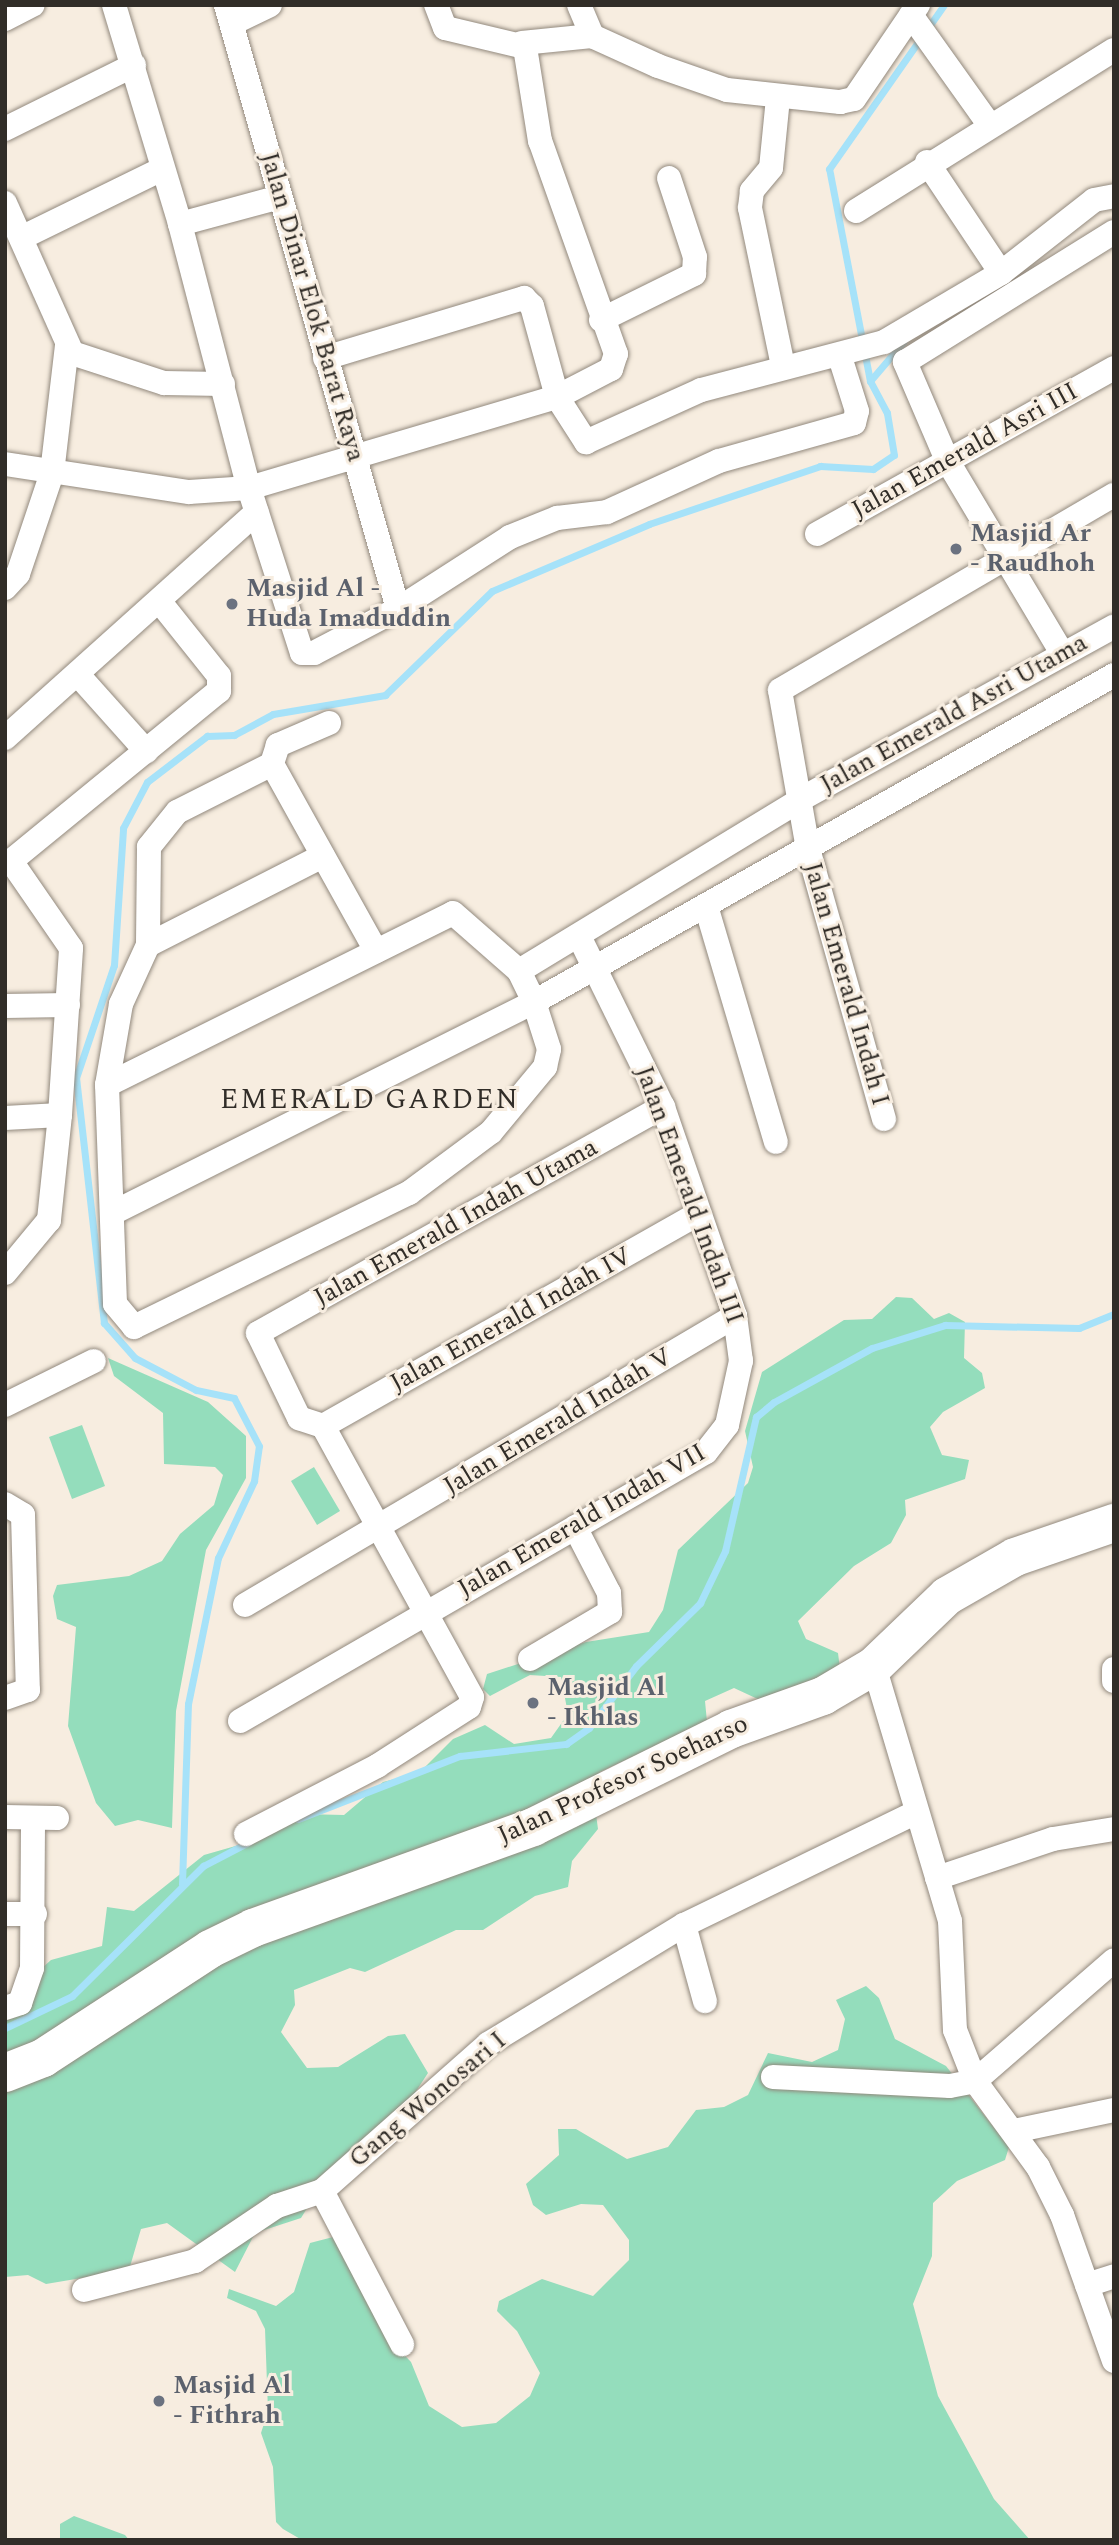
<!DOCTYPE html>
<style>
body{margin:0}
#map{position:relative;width:1119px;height:2545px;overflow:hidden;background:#f7ede0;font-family:Spectral,serif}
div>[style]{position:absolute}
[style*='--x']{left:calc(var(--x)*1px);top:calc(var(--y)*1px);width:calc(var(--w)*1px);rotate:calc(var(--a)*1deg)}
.green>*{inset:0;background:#94ddbc}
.stream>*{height:7px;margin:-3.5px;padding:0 3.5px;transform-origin:3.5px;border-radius:3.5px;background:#a6e2f9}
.roads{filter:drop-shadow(0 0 2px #92897d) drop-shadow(0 0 2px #92897d)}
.minor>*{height:24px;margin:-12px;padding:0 12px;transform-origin:12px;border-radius:12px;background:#fff}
.primary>*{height:38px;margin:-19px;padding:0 19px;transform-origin:19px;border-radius:19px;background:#fff}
.dots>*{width:19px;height:19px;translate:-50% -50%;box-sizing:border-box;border:4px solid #f7ede0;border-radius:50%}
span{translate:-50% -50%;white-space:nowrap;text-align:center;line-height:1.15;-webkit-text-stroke:6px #f7ede0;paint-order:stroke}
.street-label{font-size:26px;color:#312d28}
.worship-label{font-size:26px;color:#5b616d;font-weight:700}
.left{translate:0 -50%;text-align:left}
.neighbourhood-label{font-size:28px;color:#312d28;letter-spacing:2px}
.frame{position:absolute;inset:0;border:7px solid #312d28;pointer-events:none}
</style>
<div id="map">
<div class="green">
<div style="clip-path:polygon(896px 1297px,912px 1298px,934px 1319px,949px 1313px,965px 1322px,964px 1358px,982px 1373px,985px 1388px,943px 1412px,930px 1427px,942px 1455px,969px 1460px,965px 1479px,905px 1500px,906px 1515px,891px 1543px,854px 1566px,798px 1621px,806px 1639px,838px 1653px,840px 1669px,762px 1701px,734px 1688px,705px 1701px,707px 1722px,600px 1772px,592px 1785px,598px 1829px,572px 1861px,568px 1887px,535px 1896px,483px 1930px,456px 1930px,365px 1972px,350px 1968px,294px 1990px,295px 2005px,281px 2032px,307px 2068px,338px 2067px,388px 2036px,405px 2034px,428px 2073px,403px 2111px,317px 2192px,301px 2218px,255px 2233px,235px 2272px,167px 2223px,141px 2229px,129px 2270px,46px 2284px,28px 2275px,5px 2277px,5px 2001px,51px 1960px,102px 1946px,107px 1907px,134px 1911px,204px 1855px,246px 1843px,302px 1814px,344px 1815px,383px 1782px,419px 1773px,453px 1739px,485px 1725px,514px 1744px,551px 1738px,568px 1714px,561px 1677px,530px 1675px,490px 1696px,483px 1689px,487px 1674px,586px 1642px,649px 1632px,663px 1610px,678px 1550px,748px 1483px,753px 1467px,745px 1431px,762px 1372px,844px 1320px,872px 1319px)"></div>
<div style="clip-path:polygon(108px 1358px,208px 1402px,246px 1436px,246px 1478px,206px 1550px,176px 1711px,172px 1828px,138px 1820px,115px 1826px,96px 1803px,68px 1726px,76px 1627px,57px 1619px,53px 1596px,57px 1585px,129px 1576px,162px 1561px,180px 1534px,214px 1505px,223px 1475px,215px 1467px,164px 1464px,163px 1413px,114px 1376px)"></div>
<div style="clip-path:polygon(82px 1425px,105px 1486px,72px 1499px,49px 1437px)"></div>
<div style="clip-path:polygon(314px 1467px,340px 1511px,317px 1525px,291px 1481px)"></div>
<div style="clip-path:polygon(866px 1986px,879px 1998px,895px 2039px,946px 2066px,1009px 2147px,1005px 2160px,957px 2181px,933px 2203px,932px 2256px,913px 2304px,938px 2396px,994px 2499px,1030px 2540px,302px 2540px,283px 2529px,276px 2522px,273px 2467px,261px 2433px,268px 2411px,265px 2329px,256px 2311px,227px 2298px,229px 2289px,276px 2306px,294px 2292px,310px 2243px,337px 2236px,388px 2338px,411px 2362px,429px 2406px,462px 2427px,496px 2423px,530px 2396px,540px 2373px,517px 2331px,497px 2311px,499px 2301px,542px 2279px,593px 2296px,629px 2260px,629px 2240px,603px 2205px,581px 2204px,546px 2215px,533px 2205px,526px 2184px,559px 2155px,558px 2129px,576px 2129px,627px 2159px,668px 2147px,696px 2110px,724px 2107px,748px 2095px,768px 2053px,812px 2062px,838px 2050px,845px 2019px,836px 2000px)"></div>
<div style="clip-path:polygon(74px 2516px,125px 2535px,129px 2540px,60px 2540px,60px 2524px)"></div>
</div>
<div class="stream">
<div style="--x:870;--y:381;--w:52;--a:-49.6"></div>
<div style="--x:298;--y:1819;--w:174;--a:-21.3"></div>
<div style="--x:460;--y:1756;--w:107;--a:-6.5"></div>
<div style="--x:566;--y:1744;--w:28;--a:-35"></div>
<div style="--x:589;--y:1728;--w:78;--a:-52.8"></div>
<div style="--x:636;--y:1666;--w:90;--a:-44.5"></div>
<div style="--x:700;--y:1603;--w:58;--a:-64.3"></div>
<div style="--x:725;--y:1551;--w:138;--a:-77"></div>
<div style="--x:756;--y:1417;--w:23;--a:-40"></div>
<div style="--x:774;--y:1402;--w:112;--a:-28.9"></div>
<div style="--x:872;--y:1348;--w:77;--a:-17.5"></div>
<div style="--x:945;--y:1325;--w:134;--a:1.3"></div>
<div style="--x:1079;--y:1328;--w:38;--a:-22"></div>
<div style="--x:182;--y:1884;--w:180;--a:-88.1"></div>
<div style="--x:188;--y:1704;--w:149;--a:-78.4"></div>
<div style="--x:218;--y:1558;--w:85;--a:-64.9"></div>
<div style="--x:254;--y:1481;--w:35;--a:-82"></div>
<div style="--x:259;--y:1446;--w:54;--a:-117.5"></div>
<div style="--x:234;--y:1398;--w:39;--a:-168"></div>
<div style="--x:196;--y:1390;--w:69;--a:-152.3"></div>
<div style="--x:135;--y:1358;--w:47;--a:-131.5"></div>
<div style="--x:104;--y:1323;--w:247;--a:-96.5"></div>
<div style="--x:76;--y:1078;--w:119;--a:-71.4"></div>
<div style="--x:114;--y:965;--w:137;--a:-86.2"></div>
<div style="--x:123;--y:828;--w:52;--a:-62.4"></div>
<div style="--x:147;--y:782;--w:76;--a:-37.5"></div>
<div style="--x:207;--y:736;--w:27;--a:-2"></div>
<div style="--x:234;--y:735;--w:44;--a:-28.3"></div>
<div style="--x:273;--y:714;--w:114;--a:-9.6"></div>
<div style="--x:385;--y:695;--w:149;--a:-44.2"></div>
<div style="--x:492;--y:591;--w:171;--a:-23.1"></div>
<div style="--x:649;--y:524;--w:181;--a:-18.7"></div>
<div style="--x:820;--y:466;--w:53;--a:3.2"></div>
<div style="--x:873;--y:469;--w:25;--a:-34"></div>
<div style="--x:894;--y:455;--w:43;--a:-99.5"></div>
<div style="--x:887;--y:413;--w:36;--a:-118"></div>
<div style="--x:870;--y:381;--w:216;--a:-100.9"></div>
<div style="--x:829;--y:169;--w:200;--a:-55"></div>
<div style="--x:5;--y:2028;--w:74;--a:-25.5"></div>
<div style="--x:72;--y:1996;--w:185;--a:-44.8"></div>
<div style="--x:203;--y:1866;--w:52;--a:-27.6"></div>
</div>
<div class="roads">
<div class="minor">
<div style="--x:114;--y:5;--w:229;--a:73.2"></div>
<div style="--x:180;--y:224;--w:273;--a:75.4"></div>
<div style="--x:249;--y:488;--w:173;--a:72.2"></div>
<div style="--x:302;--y:653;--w:12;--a:0"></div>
<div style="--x:314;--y:653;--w:95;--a:-27.6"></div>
<div style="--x:398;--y:609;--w:133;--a:-32.7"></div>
<div style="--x:510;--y:537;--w:51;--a:-22"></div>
<div style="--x:557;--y:518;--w:50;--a:-6.8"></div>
<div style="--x:607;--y:512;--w:123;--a:-24.5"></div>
<div style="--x:719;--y:461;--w:140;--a:-15.7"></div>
<div style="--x:854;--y:423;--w:12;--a:-76"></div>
<div style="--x:857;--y:411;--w:57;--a:-107.5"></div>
<div style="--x:226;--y:5;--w:628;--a:74.1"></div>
<div style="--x:579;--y:5;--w:34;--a:67"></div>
<div style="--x:592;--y:36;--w:72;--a:24.4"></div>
<div style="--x:658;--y:66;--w:73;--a:19.2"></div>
<div style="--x:727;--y:90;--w:114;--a:6.1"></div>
<div style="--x:840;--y:102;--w:14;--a:-12"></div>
<div style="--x:854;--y:99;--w:114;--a:-55.8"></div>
<div style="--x:911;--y:15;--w:133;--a:54.5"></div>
<div style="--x:5;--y:19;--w:31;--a:-27"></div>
<div style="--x:233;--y:23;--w:41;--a:-25.9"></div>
<div style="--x:522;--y:43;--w:70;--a:-5.7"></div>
<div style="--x:778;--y:98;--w:70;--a:95.7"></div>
<div style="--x:771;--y:168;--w:30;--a:130"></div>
<div style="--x:752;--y:191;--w:17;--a:97"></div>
<div style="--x:750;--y:208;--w:161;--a:78.2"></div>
<div style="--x:5;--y:129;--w:144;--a:-26.4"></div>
<div style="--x:927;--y:162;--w:133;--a:56.3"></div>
<div style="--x:5;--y:203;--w:164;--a:65.9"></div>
<div style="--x:72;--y:353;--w:97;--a:18.1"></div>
<div style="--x:164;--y:383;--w:59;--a:1"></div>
<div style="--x:856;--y:211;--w:304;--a:-32"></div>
<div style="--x:180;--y:224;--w:104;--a:-15.1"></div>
<div style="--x:21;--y:238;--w:157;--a:-26.1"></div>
<div style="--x:601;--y:320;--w:104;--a:-26.3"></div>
<div style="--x:694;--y:274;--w:17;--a:-87"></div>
<div style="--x:695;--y:257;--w:83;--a:-108.2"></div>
<div style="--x:325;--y:358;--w:208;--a:-16.8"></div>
<div style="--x:524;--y:298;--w:11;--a:45"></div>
<div style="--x:532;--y:306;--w:94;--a:74.6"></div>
<div style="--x:557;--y:397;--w:54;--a:57.2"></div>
<div style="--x:586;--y:442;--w:126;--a:-24.3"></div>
<div style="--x:701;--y:390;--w:189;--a:-14.7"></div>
<div style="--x:884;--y:342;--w:136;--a:-30.5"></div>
<div style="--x:1001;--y:273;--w:118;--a:-38.1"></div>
<div style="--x:1094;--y:200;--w:20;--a:-11"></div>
<div style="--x:5;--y:464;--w:186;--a:8.7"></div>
<div style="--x:189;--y:492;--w:60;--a:-3.8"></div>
<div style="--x:249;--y:488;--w:321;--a:-16.5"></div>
<div style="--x:557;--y:397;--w:61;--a:-27.4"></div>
<div style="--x:611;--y:369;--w:16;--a:-72"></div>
<div style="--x:616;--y:354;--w:226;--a:-109.6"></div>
<div style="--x:540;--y:141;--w:95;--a:-99.1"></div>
<div style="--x:525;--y:47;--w:82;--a:-166.6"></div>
<div style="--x:445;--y:28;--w:25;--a:-111"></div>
<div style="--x:817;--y:534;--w:340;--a:-29.2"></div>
<div style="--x:5;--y:588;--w:19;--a:-47"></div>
<div style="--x:18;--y:574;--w:107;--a:-71.4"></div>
<div style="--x:52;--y:473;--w:129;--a:-83.3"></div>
<div style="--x:1062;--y:653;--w:225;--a:-120.8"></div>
<div style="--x:947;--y:460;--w:107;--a:-113.2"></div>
<div style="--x:905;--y:362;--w:246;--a:-31.9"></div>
<div style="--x:79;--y:676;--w:101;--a:48.2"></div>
<div style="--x:329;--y:723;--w:56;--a:156.7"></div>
<div style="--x:278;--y:745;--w:20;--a:108"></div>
<div style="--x:272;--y:764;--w:214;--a:60.9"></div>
<div style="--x:5;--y:738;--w:338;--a:-41.9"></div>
<div style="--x:272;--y:764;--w:106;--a:153.2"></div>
<div style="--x:177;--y:812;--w:45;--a:128.7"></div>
<div style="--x:149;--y:847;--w:98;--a:90.6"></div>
<div style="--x:148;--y:945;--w:65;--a:114.6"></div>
<div style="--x:121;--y:1004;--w:82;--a:99.8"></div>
<div style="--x:107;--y:1085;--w:219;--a:87.9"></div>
<div style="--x:115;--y:1304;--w:30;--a:50"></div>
<div style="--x:134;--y:1327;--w:306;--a:-26"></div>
<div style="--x:409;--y:1193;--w:102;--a:-36.6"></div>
<div style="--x:491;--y:1132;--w:85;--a:-50.3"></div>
<div style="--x:545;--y:1067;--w:18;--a:-77"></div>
<div style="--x:549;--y:1049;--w:49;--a:-107.7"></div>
<div style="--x:534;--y:1002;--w:666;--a:-29.41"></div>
<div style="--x:706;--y:906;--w:246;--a:73.5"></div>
<div style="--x:148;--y:945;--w:196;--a:-27"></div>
<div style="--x:519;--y:971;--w:333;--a:-31.3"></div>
<div style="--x:803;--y:798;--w:355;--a:-28.9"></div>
<div style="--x:5;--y:1006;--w:63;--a:-0.9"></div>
<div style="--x:107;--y:1085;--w:386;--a:-26.4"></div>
<div style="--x:453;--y:913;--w:88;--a:41.3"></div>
<div style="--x:519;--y:971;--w:34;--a:64"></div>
<div style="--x:534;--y:1002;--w:471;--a:153.4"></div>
<div style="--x:60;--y:1115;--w:167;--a:-86.2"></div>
<div style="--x:71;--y:948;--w:106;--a:-124.6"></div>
<div style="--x:11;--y:861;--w:269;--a:-39.3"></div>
<div style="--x:219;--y:691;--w:15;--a:-90"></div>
<div style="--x:219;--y:676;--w:95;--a:-128.6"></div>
<div style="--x:5;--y:1118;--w:55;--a:-3.1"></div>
<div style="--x:60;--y:1115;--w:106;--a:96"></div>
<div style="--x:49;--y:1220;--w:69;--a:129.7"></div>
<div style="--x:884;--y:1119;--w:280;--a:-105.7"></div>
<div style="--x:808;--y:849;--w:161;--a:-100"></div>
<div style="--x:780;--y:690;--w:387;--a:-30.3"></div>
<div style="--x:5;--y:1405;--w:99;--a:-26.3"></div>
<div style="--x:323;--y:1426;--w:431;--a:-29.5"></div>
<div style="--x:5;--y:1504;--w:21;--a:31"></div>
<div style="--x:23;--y:1515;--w:175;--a:88.4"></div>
<div style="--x:28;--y:1690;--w:24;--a:161"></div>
<div style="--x:245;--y:1605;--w:569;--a:-30.53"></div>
<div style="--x:530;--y:1659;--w:93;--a:-30.4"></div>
<div style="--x:610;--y:1612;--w:19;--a:-93"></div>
<div style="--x:609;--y:1593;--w:74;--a:-117.3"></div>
<div style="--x:874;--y:1666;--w:266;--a:73.4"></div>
<div style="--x:950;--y:1921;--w:109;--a:87.4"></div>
<div style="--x:955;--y:2030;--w:55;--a:68.6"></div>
<div style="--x:975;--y:2081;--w:107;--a:53.8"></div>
<div style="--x:1038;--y:2167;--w:54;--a:63.4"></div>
<div style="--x:1062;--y:2215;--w:155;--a:70.4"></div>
<div style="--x:1114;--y:1669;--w:12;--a:90"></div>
<div style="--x:240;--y:1721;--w:538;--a:-30"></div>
<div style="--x:706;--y:1452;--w:34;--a:-52"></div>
<div style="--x:727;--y:1425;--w:66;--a:-77.7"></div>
<div style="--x:741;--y:1361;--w:45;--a:-97.6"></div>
<div style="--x:735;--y:1316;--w:221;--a:-109"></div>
<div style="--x:663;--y:1107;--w:191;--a:-116.2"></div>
<div style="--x:5;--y:1817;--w:52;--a:1.1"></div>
<div style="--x:246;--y:1834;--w:148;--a:-27.4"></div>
<div style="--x:377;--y:1766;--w:109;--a:-32.7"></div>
<div style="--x:469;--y:1707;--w:10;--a:-73"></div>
<div style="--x:472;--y:1697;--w:309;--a:-118.8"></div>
<div style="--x:323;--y:1426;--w:25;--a:-162"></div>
<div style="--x:299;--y:1418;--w:94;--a:-115.8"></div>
<div style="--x:258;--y:1333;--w:464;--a:-29.2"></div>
<div style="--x:937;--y:1878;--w:122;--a:-18.6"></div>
<div style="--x:1053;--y:1839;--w:62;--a:-9.3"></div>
<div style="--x:5;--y:1914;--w:30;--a:0"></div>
<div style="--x:684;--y:1925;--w:79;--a:74.6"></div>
<div style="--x:5;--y:2008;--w:16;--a:-18"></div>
<div style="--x:20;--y:2003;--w:37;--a:-71"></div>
<div style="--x:32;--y:1968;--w:150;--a:-89.6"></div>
<div style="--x:773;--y:2077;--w:177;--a:2.9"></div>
<div style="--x:950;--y:2086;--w:25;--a:-11"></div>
<div style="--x:975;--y:2081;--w:184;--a:-41"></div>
<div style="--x:1014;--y:2131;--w:102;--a:-11.9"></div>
<div style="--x:322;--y:2191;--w:173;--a:62.4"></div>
<div style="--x:1087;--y:2285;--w:28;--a:-18"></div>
<div style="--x:84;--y:2290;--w:115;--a:-14.6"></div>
<div style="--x:195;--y:2261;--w:99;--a:-33.9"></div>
<div style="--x:277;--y:2206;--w:47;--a:-18.4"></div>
<div style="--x:322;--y:2191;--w:222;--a:-41.5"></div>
<div style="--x:488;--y:2044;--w:229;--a:-31.3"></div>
<div style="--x:684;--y:1925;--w:257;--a:-25.9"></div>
</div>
<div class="primary">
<div style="--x:5;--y:2073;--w:41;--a:-21.5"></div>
<div style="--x:43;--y:2058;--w:199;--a:-33.1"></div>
<div style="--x:210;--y:1949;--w:48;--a:-26"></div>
<div style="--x:253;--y:1928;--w:298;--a:-19.8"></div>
<div style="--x:533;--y:1827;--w:221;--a:-26.3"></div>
<div style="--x:731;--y:1729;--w:98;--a:-19.7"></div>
<div style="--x:823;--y:1696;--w:59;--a:-30.5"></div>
<div style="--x:874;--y:1666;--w:101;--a:-43.8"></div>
<div style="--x:947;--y:1596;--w:78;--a:-29.8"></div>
<div style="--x:1015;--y:1557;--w:105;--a:-19"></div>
</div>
</div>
<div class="dots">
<div style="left:956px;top:549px;background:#6b7280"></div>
<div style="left:232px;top:604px;background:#6b7280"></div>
<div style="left:533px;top:1703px;background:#6b7280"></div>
<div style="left:159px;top:2401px;background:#6b7280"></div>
</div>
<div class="street-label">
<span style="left:312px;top:307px;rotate:74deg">Jalan Dinar Elok Barat Raya</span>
<span style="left:965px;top:451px;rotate:-29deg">Jalan Emerald Asri III</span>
<span style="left:954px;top:714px;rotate:-29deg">Jalan Emerald Asri Utama</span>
<span style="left:846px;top:984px;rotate:74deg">Jalan Emerald Indah I</span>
<span style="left:689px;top:1195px;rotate:70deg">Jalan Emerald Indah III</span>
<span style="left:456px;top:1223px;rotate:-29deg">Jalan Emerald Indah Utama</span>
<span style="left:511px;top:1320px;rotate:-29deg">Jalan Emerald Indah IV</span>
<span style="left:558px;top:1422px;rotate:-31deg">Jalan Emerald Indah V</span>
<span style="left:582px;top:1521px;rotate:-30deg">Jalan Emerald Indah VII</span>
<span style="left:623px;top:1780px;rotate:-25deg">Jalan Profesor Soeharso</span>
<span style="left:428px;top:2100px;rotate:-40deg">Gang Wonosari I</span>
</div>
<div class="worship-label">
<span class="left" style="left:970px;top:549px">Masjid Ar<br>- Raudhoh</span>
<span class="left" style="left:246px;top:604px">Masjid Al -<br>Huda Imaduddin</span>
<span class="left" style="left:547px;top:1703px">Masjid Al<br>- Ikhlas</span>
<span class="left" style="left:173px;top:2401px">Masjid Al<br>- Fithrah</span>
</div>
<div class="neighbourhood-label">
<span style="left:370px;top:1100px">EMERALD GARDEN</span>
</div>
<div class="frame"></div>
</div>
